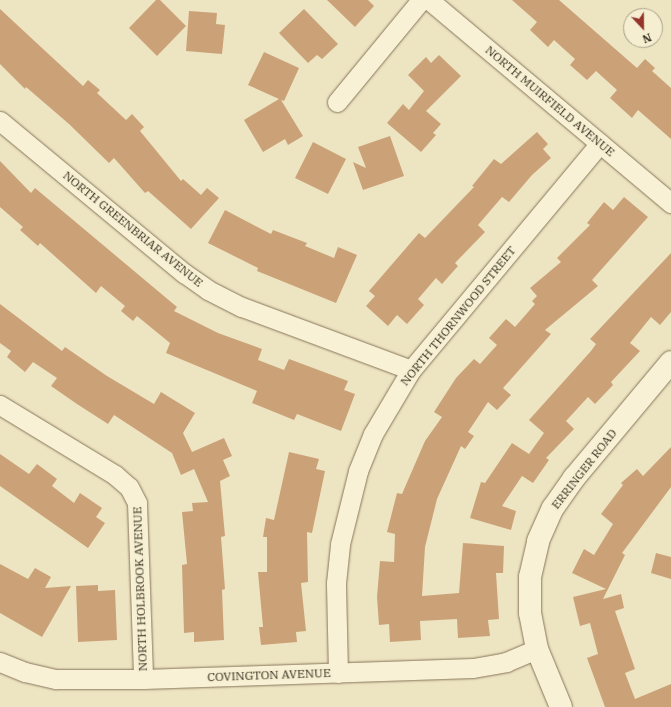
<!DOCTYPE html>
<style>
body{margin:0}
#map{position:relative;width:671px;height:707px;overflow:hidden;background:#ede4c2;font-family:"IBM Plex Serif",serif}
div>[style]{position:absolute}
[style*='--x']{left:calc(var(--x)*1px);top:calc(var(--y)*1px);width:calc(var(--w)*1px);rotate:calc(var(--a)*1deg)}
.building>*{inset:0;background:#cba278}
.roads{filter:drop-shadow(0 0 1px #877659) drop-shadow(0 0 1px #877659)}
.street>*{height:19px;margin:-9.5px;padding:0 9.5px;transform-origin:9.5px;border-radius:9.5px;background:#f8f1d5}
.secondary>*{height:22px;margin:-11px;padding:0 11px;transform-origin:11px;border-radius:11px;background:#f8f1d5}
span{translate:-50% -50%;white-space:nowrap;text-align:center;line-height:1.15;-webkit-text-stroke:3px #f5eed1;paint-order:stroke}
.street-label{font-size:12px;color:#372c1d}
.north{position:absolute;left:623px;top:8px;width:40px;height:40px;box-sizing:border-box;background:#f5eed1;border:1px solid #a9a089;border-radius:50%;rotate:158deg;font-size:11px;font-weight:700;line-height:16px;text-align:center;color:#372c1d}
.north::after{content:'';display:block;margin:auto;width:14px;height:18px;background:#95342a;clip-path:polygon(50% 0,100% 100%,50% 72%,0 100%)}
</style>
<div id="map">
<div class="building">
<div style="clip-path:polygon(156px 0,160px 0,186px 26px,157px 56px,129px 28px)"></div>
<div style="clip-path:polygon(327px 0,368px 0,374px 6px,355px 27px)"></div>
<div style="clip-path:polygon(512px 0,559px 0,637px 68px,645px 59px,655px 68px,652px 71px,671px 88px,671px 139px,638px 110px,632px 118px,610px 98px,617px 90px,596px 71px,587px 80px,570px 65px,575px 59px,554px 40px,548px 47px,530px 30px,537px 22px)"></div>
<div style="clip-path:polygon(0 9px,83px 86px,88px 80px,100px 90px,97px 93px,126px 120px,132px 114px,144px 127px,140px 131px,181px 181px,183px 179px,201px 195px,207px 188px,219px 198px,191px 229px,148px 191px,145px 193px,114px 158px,109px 163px,69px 124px,26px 87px,25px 89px,0 64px)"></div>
<div style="clip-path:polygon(304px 9px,338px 44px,322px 59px,317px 55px,308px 63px,279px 33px)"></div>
<div style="clip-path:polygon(189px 11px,217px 13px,216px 24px,225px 25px,222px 54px,186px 51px)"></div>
<div style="clip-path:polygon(264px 52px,299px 68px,284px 101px,281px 100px,303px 136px,288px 145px,285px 139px,263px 152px,244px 120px,279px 99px,248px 85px)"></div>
<div style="clip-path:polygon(439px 55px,461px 76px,426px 111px,441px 124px,433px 133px,436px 135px,421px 152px,387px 123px,403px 104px,409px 110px,424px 91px,408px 75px,426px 57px,431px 63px)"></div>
<div style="clip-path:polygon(537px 132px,548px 144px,543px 149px,551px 158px,532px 175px,509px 202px,502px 197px,478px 225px,485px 232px,455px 263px,458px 266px,442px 284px,436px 278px,418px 299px,424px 305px,407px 324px,397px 315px,388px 326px,366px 306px,375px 296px,369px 291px,419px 233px,425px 238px,474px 187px,472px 186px,494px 159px,501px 164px)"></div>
<div style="clip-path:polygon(390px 136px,404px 176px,363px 190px,353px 162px,366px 168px,358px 147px)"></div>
<div style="clip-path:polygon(313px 142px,346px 159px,328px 194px,295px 178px)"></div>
<div style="clip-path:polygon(0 161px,31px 193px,35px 188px,177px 307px,174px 311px,218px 333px,262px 349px,258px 360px,284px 370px,289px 359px,348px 381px,344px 390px,355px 394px,341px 431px,297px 414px,294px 420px,252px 403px,257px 391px,166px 353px,170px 343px,137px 316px,133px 321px,121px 311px,125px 306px,101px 286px,96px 293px,40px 243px,38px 246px,20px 230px,23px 227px,0 207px)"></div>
<div style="clip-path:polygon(624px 197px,648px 217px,592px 280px,598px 286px,545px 330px,551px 334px,503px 388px,511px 395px,497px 410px,488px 402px,468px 432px,474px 436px,465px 449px,461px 446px,437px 499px,425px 547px,422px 596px,459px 593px,463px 543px,504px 546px,503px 573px,496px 573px,499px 619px,488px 620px,490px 636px,458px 638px,457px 619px,420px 621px,421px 640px,390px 642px,389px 624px,379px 625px,377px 597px,380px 561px,394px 562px,395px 534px,387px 532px,397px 493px,402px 494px,425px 441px,442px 417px,434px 412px,456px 378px,474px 359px,480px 364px,497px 345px,489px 338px,506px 319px,515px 327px,535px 304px,532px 301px,537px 296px,530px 288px,561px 262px,557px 258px,590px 225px,587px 223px,604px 202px,613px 210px)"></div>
<div style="clip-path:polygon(225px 210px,271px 234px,273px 230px,307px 243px,305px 246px,334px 258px,338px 247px,357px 255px,336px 303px,257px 271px,258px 268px,208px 243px)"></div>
<div style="clip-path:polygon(671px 253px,671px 312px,660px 325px,651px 317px,630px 343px,640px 351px,611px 382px,613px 385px,595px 404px,588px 397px,566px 421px,574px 429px,546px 458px,549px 460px,533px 483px,522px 476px,502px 506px,516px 511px,511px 530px,470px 518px,481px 482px,485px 483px,512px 443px,529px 454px,544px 433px,529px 420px,591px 351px,596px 344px,590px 339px)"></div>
<div style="clip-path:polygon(0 304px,62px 351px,65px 347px,107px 376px,154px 404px,161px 392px,195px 413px,183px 433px,192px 452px,224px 438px,232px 456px,223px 460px,230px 476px,220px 481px,225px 536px,221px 537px,225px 589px,222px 590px,224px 640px,194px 642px,194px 632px,184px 633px,182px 565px,187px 564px,182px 512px,193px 511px,192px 503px,208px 502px,194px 469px,181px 475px,172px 453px,137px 430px,114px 415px,108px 424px,77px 404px,51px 386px,57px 378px,33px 362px,25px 372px,7px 357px,11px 351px,0 343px)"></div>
<div style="clip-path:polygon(671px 447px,671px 487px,622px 553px,625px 555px,603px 599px,621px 594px,624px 608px,615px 611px,635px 669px,625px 673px,635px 699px,671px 684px,671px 707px,605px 707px,587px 658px,598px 654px,590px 623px,580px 626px,573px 597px,606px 589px,572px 573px,584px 549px,594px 555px,613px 524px,601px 514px,623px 485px,621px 483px,637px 469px,643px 476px)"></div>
<div style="clip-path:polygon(289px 452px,319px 459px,316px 469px,325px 471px,312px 533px,307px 532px,308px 582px,301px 583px,306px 631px,296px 632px,297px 642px,261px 645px,259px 627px,263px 627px,258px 572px,267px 572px,267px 537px,263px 537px,266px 518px,274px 520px)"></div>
<div style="clip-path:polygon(0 454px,29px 474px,37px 464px,57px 479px,52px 486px,74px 503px,80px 493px,102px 508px,96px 517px,105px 523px,88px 548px,0 486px)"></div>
<div style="clip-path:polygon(656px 553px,671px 557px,671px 579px,651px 573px)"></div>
<div style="clip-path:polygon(0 564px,28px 579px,35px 568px,51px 577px,45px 588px,71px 586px,42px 637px,0 613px)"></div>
<div style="clip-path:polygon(98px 585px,98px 591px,115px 590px,117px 640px,78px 642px,76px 586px)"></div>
</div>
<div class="roads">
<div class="street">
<div style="--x:429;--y:0;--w:316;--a:40"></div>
<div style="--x:337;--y:102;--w:132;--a:-50.5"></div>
<div style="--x:0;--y:121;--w:239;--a:39.6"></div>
<div style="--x:184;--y:273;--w:29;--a:35"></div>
<div style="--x:208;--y:290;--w:38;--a:27"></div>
<div style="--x:242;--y:307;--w:180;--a:20.4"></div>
<div style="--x:0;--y:405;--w:135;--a:31.3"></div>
<div style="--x:115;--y:475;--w:18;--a:41"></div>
<div style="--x:129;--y:487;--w:18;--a:63"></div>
<div style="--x:137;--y:503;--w:176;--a:88"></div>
<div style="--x:0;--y:662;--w:27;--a:22"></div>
<div style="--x:25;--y:672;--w:32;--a:13"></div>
<div style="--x:56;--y:679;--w:87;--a:0"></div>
<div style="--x:143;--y:679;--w:330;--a:-1.9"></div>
<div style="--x:473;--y:668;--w:34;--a:-10"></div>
<div style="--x:506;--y:662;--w:34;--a:-23"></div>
<div style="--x:338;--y:673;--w:90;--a:-91.3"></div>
<div style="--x:336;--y:583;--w:39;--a:-84"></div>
<div style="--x:340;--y:544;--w:75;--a:-76.1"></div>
<div style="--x:358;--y:471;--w:40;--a:-68"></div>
<div style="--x:373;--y:434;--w:74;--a:-59.3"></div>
<div style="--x:411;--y:370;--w:295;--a:-50.2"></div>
</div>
<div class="secondary">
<div style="--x:561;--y:707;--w:63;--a:-112.5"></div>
<div style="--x:537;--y:649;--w:37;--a:-101"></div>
<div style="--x:530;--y:613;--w:36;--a:-90"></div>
<div style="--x:530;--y:577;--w:37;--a:-77"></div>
<div style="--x:538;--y:541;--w:36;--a:-66"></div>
<div style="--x:553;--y:508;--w:37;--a:-55"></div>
<div style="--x:574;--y:478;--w:151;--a:-50.1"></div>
</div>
</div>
<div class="street-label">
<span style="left:550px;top:101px;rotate:40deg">NORTH MUIRFIELD AVENUE</span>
<span style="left:133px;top:229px;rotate:39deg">NORTH GREENBRIAR AVENUE</span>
<span style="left:458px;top:316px;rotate:-51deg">NORTH THORNWOOD STREET</span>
<span style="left:584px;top:469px;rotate:-52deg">ERRINGER ROAD</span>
<span style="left:140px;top:589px;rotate:-92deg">NORTH HOLBROOK AVENUE</span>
<span style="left:269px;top:675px;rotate:-2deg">COVINGTON AVENUE</span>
</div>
<div class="north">N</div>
</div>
